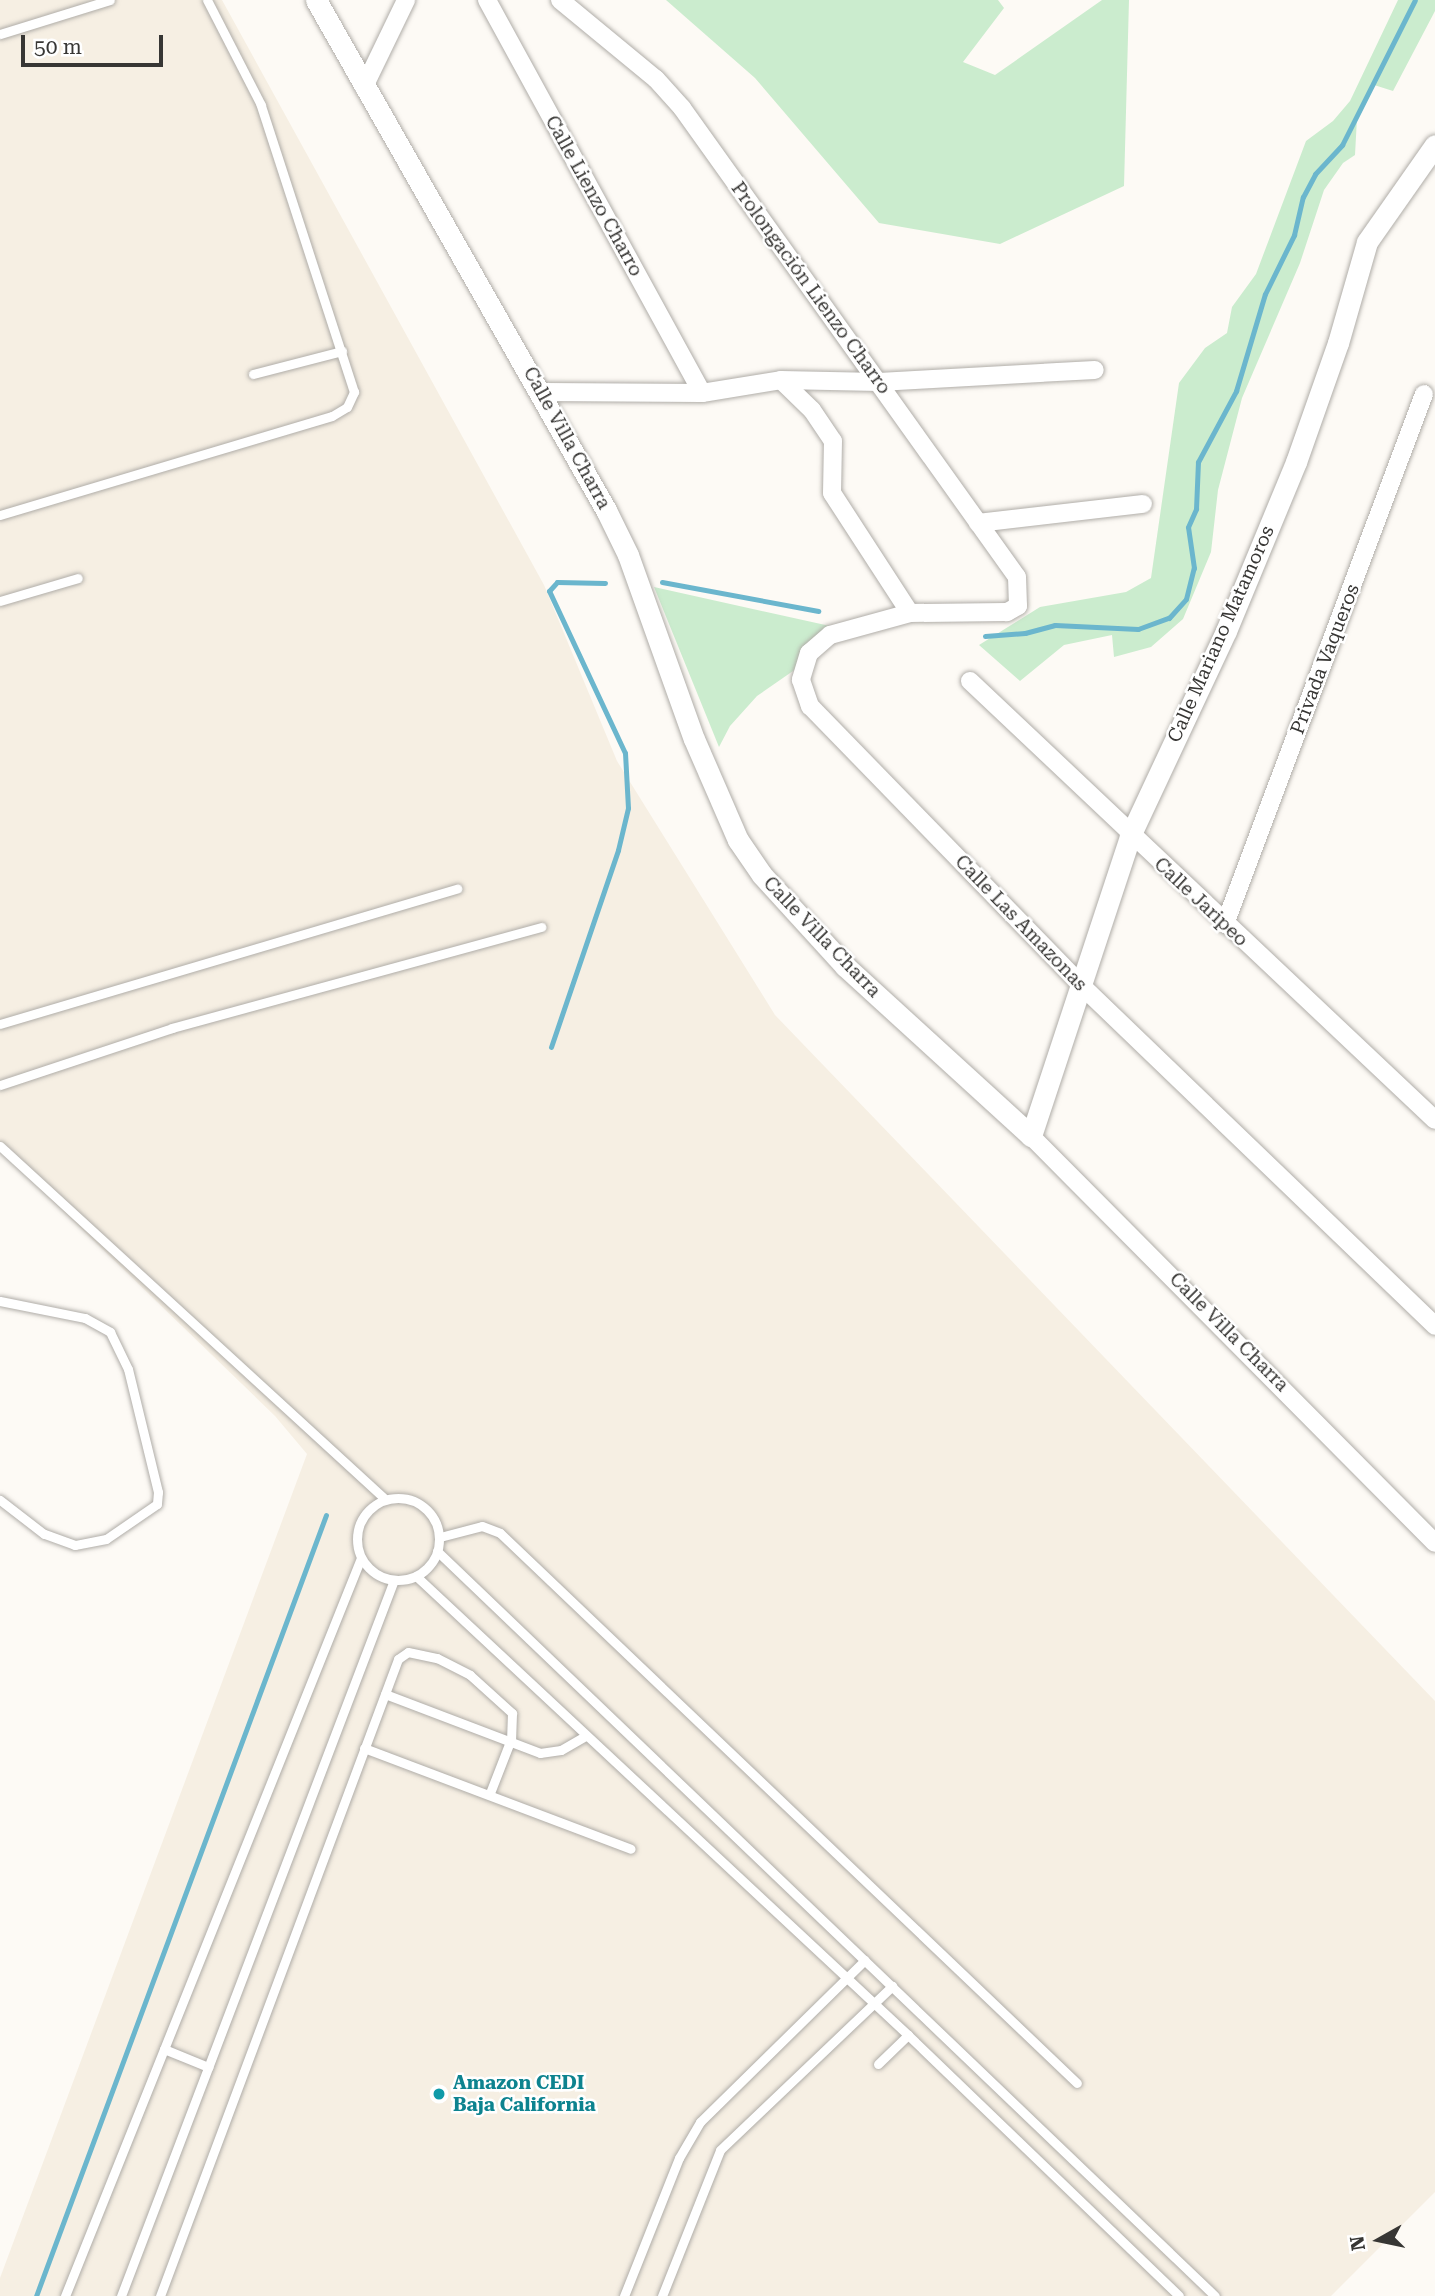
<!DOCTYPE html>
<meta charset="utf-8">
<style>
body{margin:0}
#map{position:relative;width:1435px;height:2296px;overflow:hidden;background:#fdfaf5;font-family:"Roboto Serif",serif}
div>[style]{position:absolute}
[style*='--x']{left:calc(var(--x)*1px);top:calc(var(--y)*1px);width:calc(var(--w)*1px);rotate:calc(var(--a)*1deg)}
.built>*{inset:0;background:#f6efe3}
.green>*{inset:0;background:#cbecce}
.stream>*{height:5px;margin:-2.5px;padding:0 2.5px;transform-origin:2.5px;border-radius:2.5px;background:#6bb6cd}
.roads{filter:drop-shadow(0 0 2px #b0ada8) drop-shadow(0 0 2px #b0ada8)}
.service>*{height:9px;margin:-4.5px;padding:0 4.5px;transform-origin:4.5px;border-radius:4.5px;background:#fff}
.service>.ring{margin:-4.5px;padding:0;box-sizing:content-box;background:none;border:9px solid #fff;border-radius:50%}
.minor>*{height:18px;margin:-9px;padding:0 9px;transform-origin:9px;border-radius:9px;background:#fff}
.tertiary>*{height:21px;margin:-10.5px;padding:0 10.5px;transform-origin:10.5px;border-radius:10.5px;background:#fff}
.dots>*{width:19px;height:19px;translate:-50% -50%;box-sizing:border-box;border:4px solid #fff;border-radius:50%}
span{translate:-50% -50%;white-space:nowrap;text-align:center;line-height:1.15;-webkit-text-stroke:5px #fff;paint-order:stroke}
.street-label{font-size:19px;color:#373634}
.culture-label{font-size:19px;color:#0d838f;font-weight:700}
.left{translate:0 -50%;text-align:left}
.north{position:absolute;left:1344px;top:2205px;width:70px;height:70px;-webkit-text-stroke:5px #fff;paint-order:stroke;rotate:261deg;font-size:19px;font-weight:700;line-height:28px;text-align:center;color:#373634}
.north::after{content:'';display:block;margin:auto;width:24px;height:32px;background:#373634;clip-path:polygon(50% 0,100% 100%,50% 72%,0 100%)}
.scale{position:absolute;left:21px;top:35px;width:142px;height:32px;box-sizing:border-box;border:4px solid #373634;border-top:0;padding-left:9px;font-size:21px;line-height:24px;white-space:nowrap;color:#373634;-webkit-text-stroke:5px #fff;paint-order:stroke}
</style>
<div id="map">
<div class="built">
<div style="clip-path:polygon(0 0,222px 0,544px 585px,617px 761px,775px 1015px,1435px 1701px,1435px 2192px,1331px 2296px,0 2296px,0 2278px,307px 1454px,275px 1416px,0 1150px)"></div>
</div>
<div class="green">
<div style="clip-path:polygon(666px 0,998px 0,1004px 8px,963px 62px,995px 75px,1102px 0,1129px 0,1124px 186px,1000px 244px,879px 223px,755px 78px)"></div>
<div style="clip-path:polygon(1398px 0,1435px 0,1435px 11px,1393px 91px,1371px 84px,1357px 118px,1355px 155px,1343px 163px,1324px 190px,1300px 263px,1242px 398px,1218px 490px,1211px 552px,1183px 619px,1151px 647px,1114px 657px,1112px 635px,1064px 645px,1020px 681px,979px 645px,1040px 607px,1126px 592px,1151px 578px,1179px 383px,1205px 348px,1227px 333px,1232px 307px,1256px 274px,1306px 141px,1333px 121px,1350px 101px)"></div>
<div style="clip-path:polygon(654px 587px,830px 626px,806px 662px,757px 696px,730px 726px,719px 747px)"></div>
</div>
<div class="stream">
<div style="--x:662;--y:582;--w:159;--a:10.5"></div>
<div style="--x:985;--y:636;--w:40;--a:-4.3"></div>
<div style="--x:1025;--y:633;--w:31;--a:-15"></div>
<div style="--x:1055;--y:625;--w:83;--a:2.8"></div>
<div style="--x:1138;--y:629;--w:33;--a:-20"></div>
<div style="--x:1169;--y:618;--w:25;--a:-48"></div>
<div style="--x:1186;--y:599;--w:32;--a:-76"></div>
<div style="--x:1194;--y:568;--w:41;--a:-98.3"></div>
<div style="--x:1188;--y:527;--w:20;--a:-66"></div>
<div style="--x:1196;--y:509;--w:47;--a:-87.6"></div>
<div style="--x:1198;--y:462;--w:81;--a:-61.8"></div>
<div style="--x:1236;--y:391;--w:101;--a:-73.4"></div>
<div style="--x:1265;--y:294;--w:66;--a:-63.8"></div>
<div style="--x:1294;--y:235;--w:39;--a:-77"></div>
<div style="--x:1303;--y:197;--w:26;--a:-62"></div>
<div style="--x:1315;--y:174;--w:40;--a:-47"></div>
<div style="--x:1342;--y:145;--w:162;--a:-63.3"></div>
<div style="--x:551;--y:1047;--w:208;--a:-71.2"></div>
<div style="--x:618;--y:850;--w:43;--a:-76.6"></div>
<div style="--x:628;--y:808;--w:55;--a:-93.1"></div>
<div style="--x:625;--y:753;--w:179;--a:-115.1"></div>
<div style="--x:549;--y:591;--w:12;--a:-48"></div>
<div style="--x:557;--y:582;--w:48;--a:1.2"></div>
<div style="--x:36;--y:2296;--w:833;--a:-69.63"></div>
</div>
<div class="roads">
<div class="service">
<div style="--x:0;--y:34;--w:115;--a:-17.2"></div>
<div style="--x:253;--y:374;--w:92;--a:-14.5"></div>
<div style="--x:0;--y:515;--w:346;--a:-16.6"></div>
<div style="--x:332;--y:416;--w:17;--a:-31"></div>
<div style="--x:347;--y:407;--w:17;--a:-65"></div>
<div style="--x:354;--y:392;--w:302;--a:-108"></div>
<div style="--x:261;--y:105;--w:118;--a:-117.2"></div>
<div style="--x:0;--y:601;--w:81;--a:-16.4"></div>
<div style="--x:0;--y:1024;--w:477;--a:-16.5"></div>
<div style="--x:0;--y:1085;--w:181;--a:-18.3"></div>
<div style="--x:172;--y:1028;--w:383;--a:-15.3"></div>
<div style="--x:0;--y:1146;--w:522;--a:42.52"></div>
<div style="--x:0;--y:1301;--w:87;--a:11.3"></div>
<div style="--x:85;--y:1318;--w:29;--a:29"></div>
<div style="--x:110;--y:1332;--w:41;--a:64.1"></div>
<div style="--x:128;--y:1369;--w:127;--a:76.3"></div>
<div style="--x:158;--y:1492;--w:12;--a:95"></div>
<div style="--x:157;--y:1504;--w:62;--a:145.5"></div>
<div style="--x:106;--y:1539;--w:32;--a:169"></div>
<div style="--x:75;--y:1545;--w:33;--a:-160"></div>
<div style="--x:44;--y:1534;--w:56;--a:-142.3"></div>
<div class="ring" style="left:357px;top:1498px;width:73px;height:73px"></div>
<div style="--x:440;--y:1537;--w:43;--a:-14.7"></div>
<div style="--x:482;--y:1526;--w:19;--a:21"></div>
<div style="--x:500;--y:1533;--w:797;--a:43.63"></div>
<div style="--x:437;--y:1551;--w:1077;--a:43.76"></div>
<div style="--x:416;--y:1576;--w:673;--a:43.01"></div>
<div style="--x:908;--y:2035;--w:376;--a:43.9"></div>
<div style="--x:385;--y:1694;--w:166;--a:20.8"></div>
<div style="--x:540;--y:1753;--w:21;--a:-8"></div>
<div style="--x:561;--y:1750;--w:28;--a:-30"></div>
<div style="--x:364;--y:1748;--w:285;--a:20.7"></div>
<div style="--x:164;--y:2049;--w:48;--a:22.2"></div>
<div style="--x:878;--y:2064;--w:42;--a:-44"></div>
<div style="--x:65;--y:2296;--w:795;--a:-68.15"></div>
<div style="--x:121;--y:2296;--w:766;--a:-69.13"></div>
<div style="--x:160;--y:2296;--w:680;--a:-69.51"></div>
<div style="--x:398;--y:1659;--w:12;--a:-35"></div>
<div style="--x:408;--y:1652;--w:30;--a:12"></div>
<div style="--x:437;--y:1658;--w:37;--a:27"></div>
<div style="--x:470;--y:1675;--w:57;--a:42.1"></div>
<div style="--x:512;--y:1713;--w:26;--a:92"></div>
<div style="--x:511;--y:1739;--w:58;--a:111.3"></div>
<div style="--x:624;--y:2296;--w:149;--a:-68.3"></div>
<div style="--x:679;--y:2158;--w:42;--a:-59.7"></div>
<div style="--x:700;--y:2122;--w:231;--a:-44.5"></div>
<div style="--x:662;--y:2296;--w:157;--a:-68.3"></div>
<div style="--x:720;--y:2150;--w:238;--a:-43.6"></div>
</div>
<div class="minor">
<div style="--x:487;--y:0;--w:448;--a:61.3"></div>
<div style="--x:560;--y:0;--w:124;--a:39.5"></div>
<div style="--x:656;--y:79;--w:39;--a:48"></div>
<div style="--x:682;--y:108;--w:576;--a:54.46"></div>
<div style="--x:1017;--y:577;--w:29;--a:88"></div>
<div style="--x:1018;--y:606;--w:13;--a:151"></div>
<div style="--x:1007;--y:612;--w:97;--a:179.4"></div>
<div style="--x:910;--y:613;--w:83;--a:164.6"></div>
<div style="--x:830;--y:635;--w:28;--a:139"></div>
<div style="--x:809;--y:653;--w:28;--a:107"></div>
<div style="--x:801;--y:680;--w:28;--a:71"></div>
<div style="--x:810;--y:706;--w:390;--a:45.8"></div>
<div style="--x:1082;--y:986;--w:490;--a:43.9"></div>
<div style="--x:364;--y:87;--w:97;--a:-64.2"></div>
<div style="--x:781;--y:380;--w:43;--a:44.1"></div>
<div style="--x:812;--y:410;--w:37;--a:56"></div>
<div style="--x:833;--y:441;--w:52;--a:91.1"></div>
<div style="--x:832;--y:493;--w:143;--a:57"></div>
<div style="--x:543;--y:392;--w:159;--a:0.4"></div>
<div style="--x:702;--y:393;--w:80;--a:-9.3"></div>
<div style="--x:781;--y:380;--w:98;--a:1.2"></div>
<div style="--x:879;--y:382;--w:216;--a:-3.2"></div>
<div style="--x:978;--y:523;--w:166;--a:-6.6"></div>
<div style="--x:970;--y:681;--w:639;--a:43.35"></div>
<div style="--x:1225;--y:924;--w:566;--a:-69.42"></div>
<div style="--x:1031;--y:1136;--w:573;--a:45.21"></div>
</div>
<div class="tertiary">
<div style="--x:316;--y:0;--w:587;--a:60.38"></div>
<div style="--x:606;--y:510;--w:50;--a:63.9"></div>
<div style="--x:628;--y:555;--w:195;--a:70.3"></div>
<div style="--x:694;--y:739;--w:110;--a:66.5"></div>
<div style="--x:738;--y:840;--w:42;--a:55.6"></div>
<div style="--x:762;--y:875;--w:123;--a:47.6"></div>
<div style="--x:845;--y:966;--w:252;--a:42.4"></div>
<div style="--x:1031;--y:1136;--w:316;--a:-71.7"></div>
<div style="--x:1130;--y:836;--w:226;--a:-64.9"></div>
<div style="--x:1226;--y:631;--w:183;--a:-67.5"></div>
<div style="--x:1296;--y:462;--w:126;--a:-70.6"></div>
<div style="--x:1338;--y:343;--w:105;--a:-74"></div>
<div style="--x:1367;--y:242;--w:118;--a:-55"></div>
</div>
</div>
<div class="dots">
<div style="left:439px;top:2094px;background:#0f9aa8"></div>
</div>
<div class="street-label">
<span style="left:594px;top:196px;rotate:61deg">Calle Lienzo Charro</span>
<span style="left:811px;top:288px;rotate:54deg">Prolongación Lienzo Charro</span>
<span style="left:567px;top:438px;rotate:61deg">Calle Villa Charra</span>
<span style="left:1221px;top:634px;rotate:-66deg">Calle Mariano Matamoros</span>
<span style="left:1325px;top:659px;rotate:-69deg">Privada Vaqueros</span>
<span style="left:1201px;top:902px;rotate:43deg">Calle Jaripeo</span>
<span style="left:1021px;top:923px;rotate:46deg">Calle Las Amazonas</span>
<span style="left:822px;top:937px;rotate:46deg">Calle Villa Charra</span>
<span style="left:1229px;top:1332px;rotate:45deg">Calle Villa Charra</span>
</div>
<div class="culture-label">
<span class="left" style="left:453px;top:2094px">Amazon CEDI<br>Baja California</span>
</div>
<div class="north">N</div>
<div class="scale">50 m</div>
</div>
